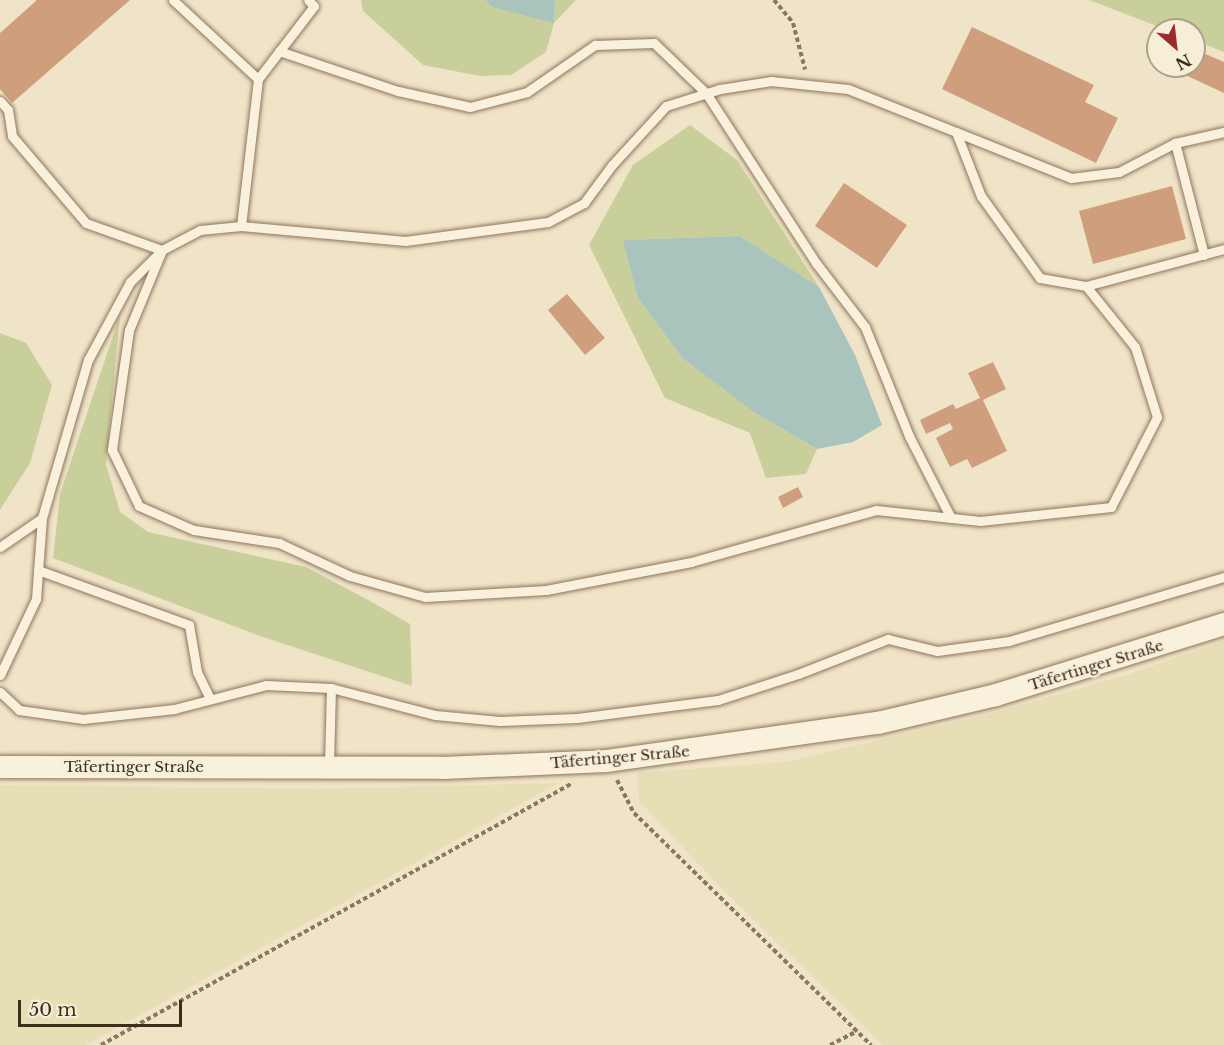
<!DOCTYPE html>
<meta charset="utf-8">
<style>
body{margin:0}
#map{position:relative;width:1224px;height:1045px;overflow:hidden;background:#f0e4c8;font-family:"Libre Baskerville",serif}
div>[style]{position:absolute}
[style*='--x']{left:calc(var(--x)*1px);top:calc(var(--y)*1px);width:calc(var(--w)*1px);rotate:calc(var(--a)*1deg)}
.farmland>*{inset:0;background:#e6deb5}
.green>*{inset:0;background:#c9cf9b}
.water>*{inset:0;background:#a9c4bc}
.building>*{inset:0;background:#cf9f7d}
.path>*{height:4px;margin-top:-2px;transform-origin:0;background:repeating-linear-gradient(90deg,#8d765c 0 4.5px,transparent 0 7.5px)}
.roads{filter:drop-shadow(0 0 2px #8d765c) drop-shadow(0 0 2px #8d765c)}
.service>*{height:9px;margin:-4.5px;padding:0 4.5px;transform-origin:4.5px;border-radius:4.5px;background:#faf1dc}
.tertiary>*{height:22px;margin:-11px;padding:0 11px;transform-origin:11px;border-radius:11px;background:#faf1dc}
span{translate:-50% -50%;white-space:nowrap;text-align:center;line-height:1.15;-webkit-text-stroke:5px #f7eed8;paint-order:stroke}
.street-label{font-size:15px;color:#3d2e20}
.north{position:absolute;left:1146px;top:18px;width:60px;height:60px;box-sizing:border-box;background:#f7eed8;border:2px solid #ada18e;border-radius:50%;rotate:152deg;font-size:16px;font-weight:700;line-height:24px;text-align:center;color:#3d2e20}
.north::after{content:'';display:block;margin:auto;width:21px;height:27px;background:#9e2a2b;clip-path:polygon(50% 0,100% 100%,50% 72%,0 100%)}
.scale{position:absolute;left:18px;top:1000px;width:164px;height:27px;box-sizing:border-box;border:3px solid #3d2e20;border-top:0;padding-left:8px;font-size:18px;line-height:21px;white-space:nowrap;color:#3d2e20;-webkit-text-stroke:4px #f7eed8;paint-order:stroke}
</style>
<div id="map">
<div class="farmland">
<div style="clip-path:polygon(1224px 641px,1224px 1045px,883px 1045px,717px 884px,639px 801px,637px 773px,785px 762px,994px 713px,1126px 675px)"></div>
<div style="clip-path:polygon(559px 783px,86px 1045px,0 1045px,0 785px,321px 789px)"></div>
</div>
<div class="green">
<div style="clip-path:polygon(361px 0,485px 0,492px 7px,554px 22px,555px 0,576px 0,554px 23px,546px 52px,511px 75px,480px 76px,423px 65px,363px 11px)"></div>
<div style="clip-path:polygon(1089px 0,1224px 0,1224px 52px,1194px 40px,1194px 30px,1167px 30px)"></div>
<div style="clip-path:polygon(690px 125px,737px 160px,819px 287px,740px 236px,624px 240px,638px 298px,682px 358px,755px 413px,817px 449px,806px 474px,766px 478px,750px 433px,665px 398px,589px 245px,633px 165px)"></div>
<div style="clip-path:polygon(120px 315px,106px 464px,120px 512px,148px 532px,306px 567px,370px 601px,410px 624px,412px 686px,257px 635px,53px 558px,60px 494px)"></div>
<div style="clip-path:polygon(0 333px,26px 343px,52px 385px,30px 463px,0 510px)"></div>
</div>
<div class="water">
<div style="clip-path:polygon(485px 0,555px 0,554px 23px,492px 7px)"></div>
<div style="clip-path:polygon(740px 236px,819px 287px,855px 355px,882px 425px,853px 442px,817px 449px,755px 413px,682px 358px,638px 298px,623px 240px)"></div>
</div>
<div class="building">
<div style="clip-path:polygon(37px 0,130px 0,12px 103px,0 89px,0 33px)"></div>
<div style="clip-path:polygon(972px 27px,1094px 85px,1085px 102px,1118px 118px,1096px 163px,942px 89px)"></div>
<div style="clip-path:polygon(1194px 49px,1224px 62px,1224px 93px,1181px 73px,1184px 66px,1194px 66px)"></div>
<div style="clip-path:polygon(844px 183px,907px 225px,877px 268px,815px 226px)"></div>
<div style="clip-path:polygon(1172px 186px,1186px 239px,1093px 264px,1079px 211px)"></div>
<div style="clip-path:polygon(567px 294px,605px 338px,585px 355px,548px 310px)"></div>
<div style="clip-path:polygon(993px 362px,1006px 389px,983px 400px,1007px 451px,972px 468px,967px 459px,950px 467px,936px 438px,953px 429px,950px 423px,926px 434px,920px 420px,953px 404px,956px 409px,980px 398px,968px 373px)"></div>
<div style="clip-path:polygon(798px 487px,803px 497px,783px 508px,778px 497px)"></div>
</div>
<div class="path">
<div style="--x:774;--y:0;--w:30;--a:50"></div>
<div style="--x:793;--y:23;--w:48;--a:75.4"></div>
<div style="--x:617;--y:780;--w:37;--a:63"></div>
<div style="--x:634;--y:813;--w:332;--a:44.4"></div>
<div style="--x:101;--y:1045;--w:538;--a:-29.04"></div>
<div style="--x:830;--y:1045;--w:30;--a:-27"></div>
</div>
<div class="roads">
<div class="service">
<div style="--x:173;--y:0;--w:116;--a:42.9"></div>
<div style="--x:279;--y:51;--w:126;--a:18.6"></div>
<div style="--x:398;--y:91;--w:74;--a:12.5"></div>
<div style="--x:470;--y:107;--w:59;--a:-14.7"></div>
<div style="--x:527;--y:92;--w:83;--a:-34.7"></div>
<div style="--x:595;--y:45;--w:59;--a:-1.9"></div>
<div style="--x:654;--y:43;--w:72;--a:43.9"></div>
<div style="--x:706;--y:93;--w:202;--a:57.1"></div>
<div style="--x:816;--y:263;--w:81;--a:52.6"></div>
<div style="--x:865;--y:327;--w:118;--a:68"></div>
<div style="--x:909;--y:436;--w:92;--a:62.9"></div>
<div style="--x:0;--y:101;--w:12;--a:48"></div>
<div style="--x:8;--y:110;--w:26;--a:81"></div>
<div style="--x:12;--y:136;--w:114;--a:49.6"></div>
<div style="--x:86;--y:223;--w:81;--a:19.6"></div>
<div style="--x:162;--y:250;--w:87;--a:112.4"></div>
<div style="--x:129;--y:330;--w:121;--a:98.1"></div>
<div style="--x:112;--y:450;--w:62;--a:64.3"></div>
<div style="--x:139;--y:506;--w:60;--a:23.6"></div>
<div style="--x:194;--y:530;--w:86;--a:8.7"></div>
<div style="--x:279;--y:543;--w:78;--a:24.9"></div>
<div style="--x:350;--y:576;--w:78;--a:15.6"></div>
<div style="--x:425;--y:597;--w:121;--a:-3.3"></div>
<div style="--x:546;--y:590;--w:148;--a:-10.9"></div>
<div style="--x:691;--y:562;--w:192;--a:-15.7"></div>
<div style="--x:876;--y:510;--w:105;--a:6"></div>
<div style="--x:980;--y:521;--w:132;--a:-6.1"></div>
<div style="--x:1111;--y:507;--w:101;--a:-62.9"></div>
<div style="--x:1157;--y:417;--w:73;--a:-107.4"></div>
<div style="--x:1135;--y:347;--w:78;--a:-128.8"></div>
<div style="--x:956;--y:132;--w:124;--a:21.8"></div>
<div style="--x:1071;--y:178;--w:48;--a:-7.1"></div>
<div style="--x:1119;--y:172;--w:63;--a:-27.4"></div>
<div style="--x:241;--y:226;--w:148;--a:-83.4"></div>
<div style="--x:258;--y:79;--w:92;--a:-52.5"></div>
<div style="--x:314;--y:6;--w:8;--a:-135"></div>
<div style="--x:1204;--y:255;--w:116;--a:-104.5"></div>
<div style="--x:1175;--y:143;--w:50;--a:-12.7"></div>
<div style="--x:0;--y:547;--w:51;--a:-34.6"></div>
<div style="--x:38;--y:570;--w:161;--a:20"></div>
<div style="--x:189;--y:625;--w:48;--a:80.3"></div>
<div style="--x:197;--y:672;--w:30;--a:64"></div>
<div style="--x:0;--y:675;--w:84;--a:-64.7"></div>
<div style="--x:36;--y:599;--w:81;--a:-85.8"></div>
<div style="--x:42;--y:518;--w:165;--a:-73.8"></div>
<div style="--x:88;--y:360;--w:89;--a:-61.7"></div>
<div style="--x:130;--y:282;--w:45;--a:-45"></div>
<div style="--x:162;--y:250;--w:43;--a:-27.8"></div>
<div style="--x:200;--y:230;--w:41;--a:-5.6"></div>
<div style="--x:241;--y:226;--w:165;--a:5.2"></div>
<div style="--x:405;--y:241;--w:144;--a:-7.6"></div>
<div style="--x:548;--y:222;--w:41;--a:-27.8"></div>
<div style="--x:584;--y:203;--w:47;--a:-53.6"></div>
<div style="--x:612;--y:165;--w:80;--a:-47.5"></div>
<div style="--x:666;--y:106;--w:57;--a:-17.5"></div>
<div style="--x:720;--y:89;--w:52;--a:-8.9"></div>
<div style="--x:771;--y:81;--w:77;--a:5.9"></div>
<div style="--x:848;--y:89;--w:116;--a:21.7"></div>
<div style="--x:956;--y:132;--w:69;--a:68.7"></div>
<div style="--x:981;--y:196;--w:101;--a:54.3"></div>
<div style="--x:1040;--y:278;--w:47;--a:9.9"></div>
<div style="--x:1086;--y:286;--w:143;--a:-15"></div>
<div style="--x:331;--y:688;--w:107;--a:14.6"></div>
<div style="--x:435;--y:715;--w:65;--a:5.3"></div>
<div style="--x:500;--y:721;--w:77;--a:-2.2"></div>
<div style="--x:577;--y:718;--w:142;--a:-7.3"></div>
<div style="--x:718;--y:700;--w:84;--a:-18"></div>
<div style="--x:798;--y:674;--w:97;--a:-21.3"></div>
<div style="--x:888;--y:639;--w:50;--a:13.8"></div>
<div style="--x:937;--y:651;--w:73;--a:-7.9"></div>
<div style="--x:1009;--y:641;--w:224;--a:-16.6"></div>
<div style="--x:0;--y:692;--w:26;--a:43"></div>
<div style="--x:19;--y:710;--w:65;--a:8"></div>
<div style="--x:83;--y:719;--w:92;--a:-6.3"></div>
<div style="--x:174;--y:709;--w:95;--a:-14.6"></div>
<div style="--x:266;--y:685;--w:65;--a:2.6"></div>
<div style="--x:331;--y:688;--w:78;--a:91.5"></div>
</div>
<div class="tertiary">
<div style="--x:0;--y:767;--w:442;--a:0.1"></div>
<div style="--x:442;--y:768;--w:164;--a:-2.4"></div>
<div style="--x:606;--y:761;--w:275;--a:-8"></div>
<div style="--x:878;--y:723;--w:121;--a:-13.3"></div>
<div style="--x:996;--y:695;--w:239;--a:-17.3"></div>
</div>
</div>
<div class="street-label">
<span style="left:1096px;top:665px;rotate:-17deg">Täfertinger Straße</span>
<span style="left:620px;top:757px;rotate:-5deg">Täfertinger Straße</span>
<span style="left:134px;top:767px">Täfertinger Straße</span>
</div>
<div class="north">N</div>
<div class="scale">50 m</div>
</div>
